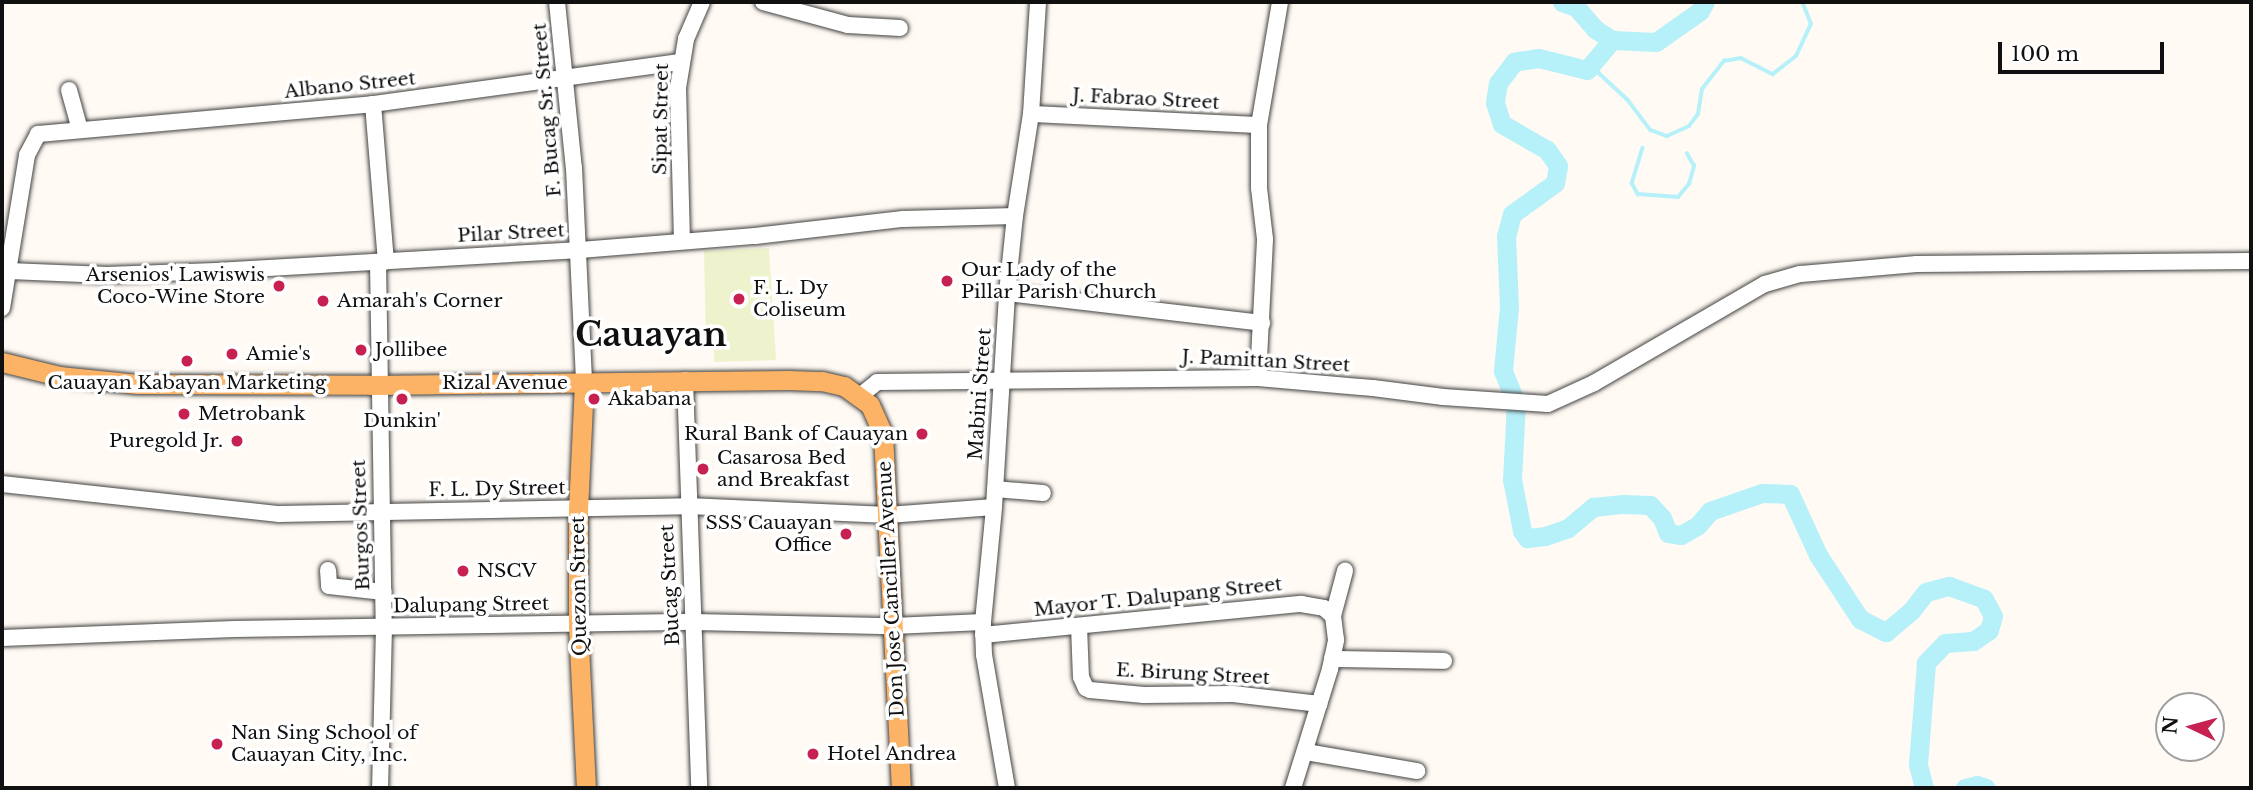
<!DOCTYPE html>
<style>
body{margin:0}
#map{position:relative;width:2253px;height:790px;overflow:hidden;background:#fffaf3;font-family:"Libre Baskerville",serif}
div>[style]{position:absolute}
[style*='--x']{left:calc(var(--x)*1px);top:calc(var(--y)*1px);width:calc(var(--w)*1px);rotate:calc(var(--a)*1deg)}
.pitch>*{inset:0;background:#eff3cd}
.stream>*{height:3.5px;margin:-1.75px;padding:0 1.75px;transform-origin:1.75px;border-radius:1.75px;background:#b6f0f9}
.river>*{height:19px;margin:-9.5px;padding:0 9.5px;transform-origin:9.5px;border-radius:9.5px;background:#b6f0f9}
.roads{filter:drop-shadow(0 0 2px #434343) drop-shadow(0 0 2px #434343)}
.minor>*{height:16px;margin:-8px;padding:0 8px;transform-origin:8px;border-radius:8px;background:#fff}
.major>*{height:19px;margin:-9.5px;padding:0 9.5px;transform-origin:9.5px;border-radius:9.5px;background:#fdb365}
.dots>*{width:19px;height:19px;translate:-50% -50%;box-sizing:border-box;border:4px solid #fff;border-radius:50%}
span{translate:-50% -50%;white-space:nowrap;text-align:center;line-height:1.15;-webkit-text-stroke:7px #fff;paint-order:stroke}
.street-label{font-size:19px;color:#101010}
.poi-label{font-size:19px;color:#101010}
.left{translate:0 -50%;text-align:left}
.right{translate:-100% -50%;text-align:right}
.town-label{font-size:33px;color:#101010;font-weight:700}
.frame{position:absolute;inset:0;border:4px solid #101010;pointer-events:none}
.north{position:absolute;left:2155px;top:692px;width:70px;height:70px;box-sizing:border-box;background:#fff;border:2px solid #9f9f9f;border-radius:50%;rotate:275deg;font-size:19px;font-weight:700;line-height:28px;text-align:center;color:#101010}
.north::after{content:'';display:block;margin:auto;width:24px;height:32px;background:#c72151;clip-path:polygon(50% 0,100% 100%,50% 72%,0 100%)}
.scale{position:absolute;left:1998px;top:42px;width:166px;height:32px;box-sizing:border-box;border:4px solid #101010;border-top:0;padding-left:9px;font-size:21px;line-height:24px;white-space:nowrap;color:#101010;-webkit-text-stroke:5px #fff;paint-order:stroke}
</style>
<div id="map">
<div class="pitch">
<div style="clip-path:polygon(769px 248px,776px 360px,714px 362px,714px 348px,706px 347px,704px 251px)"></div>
</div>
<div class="stream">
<div style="--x:1587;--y:70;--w:12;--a:14"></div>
<div style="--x:1599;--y:73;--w:40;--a:43"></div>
<div style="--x:1628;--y:100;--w:38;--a:53"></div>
<div style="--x:1651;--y:130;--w:17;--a:21"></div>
<div style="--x:1667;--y:136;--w:24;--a:-24"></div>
<div style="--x:1689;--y:126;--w:15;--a:-53"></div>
<div style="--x:1698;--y:114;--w:25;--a:-81"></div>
<div style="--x:1702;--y:89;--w:36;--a:-52"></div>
<div style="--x:1724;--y:61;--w:17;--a:-10"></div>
<div style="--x:1741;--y:58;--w:36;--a:27"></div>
<div style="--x:1773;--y:74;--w:29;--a:-38"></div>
<div style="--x:1796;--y:56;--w:35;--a:-65"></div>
<div style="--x:1811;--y:24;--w:24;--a:-112"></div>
<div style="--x:1643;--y:148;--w:37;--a:107"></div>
<div style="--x:1632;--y:183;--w:13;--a:61"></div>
<div style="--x:1638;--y:194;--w:40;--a:4.3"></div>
<div style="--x:1678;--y:197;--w:17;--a:-50"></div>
<div style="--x:1689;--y:184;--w:19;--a:-74"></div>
<div style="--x:1694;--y:166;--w:14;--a:-120"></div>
</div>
<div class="river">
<div style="--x:1562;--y:2;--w:15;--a:20"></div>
<div style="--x:1576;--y:7;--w:29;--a:49"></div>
<div style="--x:1595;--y:29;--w:20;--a:33"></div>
<div style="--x:1612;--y:40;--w:44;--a:2.6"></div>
<div style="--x:1656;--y:42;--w:54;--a:-35.2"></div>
<div style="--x:1700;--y:11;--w:10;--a:-61"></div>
<div style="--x:1612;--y:40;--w:39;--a:130"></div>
<div style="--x:1587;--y:70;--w:50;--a:-166.2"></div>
<div style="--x:1538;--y:58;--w:24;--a:171"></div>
<div style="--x:1514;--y:62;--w:26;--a:127"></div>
<div style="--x:1498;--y:83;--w:20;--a:99"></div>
<div style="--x:1495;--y:103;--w:22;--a:72"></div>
<div style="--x:1502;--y:124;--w:52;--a:30"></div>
<div style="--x:1547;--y:150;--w:19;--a:55"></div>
<div style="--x:1558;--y:166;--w:17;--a:100"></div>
<div style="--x:1555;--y:183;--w:53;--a:144.2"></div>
<div style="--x:1512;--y:214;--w:23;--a:105"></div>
<div style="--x:1506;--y:236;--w:71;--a:87.6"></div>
<div style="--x:1509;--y:307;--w:64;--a:95.4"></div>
<div style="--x:1503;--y:371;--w:35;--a:68"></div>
<div style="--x:1516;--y:403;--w:76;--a:93"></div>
<div style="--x:1512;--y:479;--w:53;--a:79.1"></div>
<div style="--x:1522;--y:531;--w:9;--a:54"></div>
<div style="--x:1527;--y:538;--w:18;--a:-6"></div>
<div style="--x:1545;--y:536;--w:24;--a:-19"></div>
<div style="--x:1568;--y:528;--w:33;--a:-40"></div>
<div style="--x:1593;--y:507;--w:30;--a:-6"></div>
<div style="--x:1623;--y:504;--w:27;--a:2"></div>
<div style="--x:1650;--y:505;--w:18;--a:47"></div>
<div style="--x:1662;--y:518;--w:16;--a:68"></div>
<div style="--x:1668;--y:533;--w:13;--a:9"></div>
<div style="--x:1681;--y:535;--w:20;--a:-30"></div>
<div style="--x:1698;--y:525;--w:18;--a:-49"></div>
<div style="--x:1710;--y:511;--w:55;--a:-19.1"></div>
<div style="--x:1762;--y:493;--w:28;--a:2"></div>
<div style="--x:1790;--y:494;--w:67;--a:65.3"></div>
<div style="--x:1818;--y:555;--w:77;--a:56.7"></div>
<div style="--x:1860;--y:619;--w:29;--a:27"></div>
<div style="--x:1886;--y:632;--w:33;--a:-40"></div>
<div style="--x:1911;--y:611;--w:24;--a:-52"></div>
<div style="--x:1926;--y:592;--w:24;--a:-15"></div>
<div style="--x:1949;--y:586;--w:37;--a:20"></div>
<div style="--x:1984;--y:599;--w:19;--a:62"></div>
<div style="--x:1993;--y:616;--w:15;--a:106"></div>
<div style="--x:1989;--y:630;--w:19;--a:145"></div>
<div style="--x:1973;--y:641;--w:28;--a:176"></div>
<div style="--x:1945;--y:643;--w:28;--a:134"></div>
<div style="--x:1926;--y:663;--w:102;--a:94.5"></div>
<div style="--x:1918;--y:765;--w:24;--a:75"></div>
<div style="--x:1965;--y:788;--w:12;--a:-14"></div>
<div style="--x:1977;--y:785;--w:9;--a:18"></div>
</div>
<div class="roads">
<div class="minor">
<div style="--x:557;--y:2;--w:167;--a:84.2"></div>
<div style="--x:574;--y:168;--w:215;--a:87.3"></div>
<div style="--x:763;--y:2;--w:88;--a:15.1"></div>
<div style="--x:848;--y:25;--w:52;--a:3.3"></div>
<div style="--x:69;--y:90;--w:41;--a:74.6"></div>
<div style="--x:373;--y:104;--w:158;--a:85.3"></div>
<div style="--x:1031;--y:114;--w:228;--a:2.8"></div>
<div style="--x:682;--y:241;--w:153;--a:-91.5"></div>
<div style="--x:678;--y:88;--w:50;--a:-80.7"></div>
<div style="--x:686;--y:39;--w:40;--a:-66.6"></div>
<div style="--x:378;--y:262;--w:365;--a:89.1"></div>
<div style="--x:384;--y:627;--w:161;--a:91.4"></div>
<div style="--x:9;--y:271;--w:98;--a:2.3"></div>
<div style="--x:107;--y:275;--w:109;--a:-2.1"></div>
<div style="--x:216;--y:271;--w:365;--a:-3.3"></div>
<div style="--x:580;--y:250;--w:176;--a:-4.6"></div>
<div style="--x:755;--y:236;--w:149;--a:-6.6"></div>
<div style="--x:903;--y:219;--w:112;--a:-1.5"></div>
<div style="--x:1007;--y:293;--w:257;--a:6.7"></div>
<div style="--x:2;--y:308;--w:155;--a:-80.7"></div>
<div style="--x:27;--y:155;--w:24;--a:-62"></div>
<div style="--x:38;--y:134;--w:336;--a:-5.1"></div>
<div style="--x:373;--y:104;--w:311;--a:-7.8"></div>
<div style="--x:1258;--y:378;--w:139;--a:-87.1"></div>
<div style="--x:1265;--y:239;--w:51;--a:-96.7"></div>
<div style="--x:1259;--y:188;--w:63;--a:-90"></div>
<div style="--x:1259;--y:125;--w:125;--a:-80.3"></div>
<div style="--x:685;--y:380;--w:408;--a:88"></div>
<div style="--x:860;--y:396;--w:22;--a:-39"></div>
<div style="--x:877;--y:382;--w:381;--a:-0.6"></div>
<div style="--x:1258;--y:378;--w:115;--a:5"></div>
<div style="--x:1373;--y:388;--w:71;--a:7.3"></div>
<div style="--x:1443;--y:397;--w:105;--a:3.8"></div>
<div style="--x:1548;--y:404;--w:51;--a:-24.5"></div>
<div style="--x:1594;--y:383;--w:198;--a:-30.1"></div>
<div style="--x:1765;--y:284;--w:37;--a:-16"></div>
<div style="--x:1801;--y:274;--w:116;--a:-4.9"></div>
<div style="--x:1917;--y:264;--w:334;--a:-0.5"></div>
<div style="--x:2;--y:484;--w:279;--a:6.2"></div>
<div style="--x:279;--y:514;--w:409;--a:-1.1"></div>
<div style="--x:688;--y:506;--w:200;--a:2.6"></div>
<div style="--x:888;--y:515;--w:106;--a:-4.3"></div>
<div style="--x:995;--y:489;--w:48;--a:4.8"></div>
<div style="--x:328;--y:570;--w:16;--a:86"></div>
<div style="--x:329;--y:586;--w:55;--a:6.2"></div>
<div style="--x:1079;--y:626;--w:51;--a:87.8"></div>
<div style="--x:1081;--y:677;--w:12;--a:66"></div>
<div style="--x:1086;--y:688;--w:4;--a:27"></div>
<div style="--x:1090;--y:690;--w:54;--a:5.3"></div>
<div style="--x:1144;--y:695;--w:89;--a:-0.6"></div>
<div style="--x:1233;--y:694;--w:87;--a:6.6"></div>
<div style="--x:983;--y:635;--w:320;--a:-5.6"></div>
<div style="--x:1301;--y:604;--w:23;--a:10"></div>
<div style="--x:1324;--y:608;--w:12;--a:42"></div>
<div style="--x:2;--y:638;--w:232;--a:-2.2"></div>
<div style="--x:234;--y:629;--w:460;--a:-0.9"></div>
<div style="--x:694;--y:622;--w:199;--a:1.2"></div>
<div style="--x:893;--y:626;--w:90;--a:-2.5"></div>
<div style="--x:1332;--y:659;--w:112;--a:1"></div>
<div style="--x:1306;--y:752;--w:113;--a:9.7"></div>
<div style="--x:1007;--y:788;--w:135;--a:-99.8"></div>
<div style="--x:984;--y:655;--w:33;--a:-92"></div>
<div style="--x:983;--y:622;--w:116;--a:-84.5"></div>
<div style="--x:994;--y:507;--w:214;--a:-86.5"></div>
<div style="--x:1007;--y:293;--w:77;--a:-84.1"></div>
<div style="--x:1015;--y:216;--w:103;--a:-81.1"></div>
<div style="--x:1031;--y:114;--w:112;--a:-86.4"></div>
<div style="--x:1293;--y:788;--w:125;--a:-72.7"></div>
<div style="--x:1330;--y:669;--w:30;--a:-78"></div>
<div style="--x:1336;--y:640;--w:24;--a:-97"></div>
<div style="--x:1333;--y:616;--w:47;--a:-75.1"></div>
</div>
<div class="major">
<div style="--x:2;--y:362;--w:59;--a:13.8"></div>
<div style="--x:59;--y:376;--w:79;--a:5.8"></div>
<div style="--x:138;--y:384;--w:233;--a:0.2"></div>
<div style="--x:371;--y:385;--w:417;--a:-0.7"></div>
<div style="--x:788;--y:380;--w:34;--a:2"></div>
<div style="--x:822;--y:381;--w:23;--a:13"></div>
<div style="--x:844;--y:386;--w:32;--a:36"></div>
<div style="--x:870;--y:405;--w:32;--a:66"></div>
<div style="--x:883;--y:434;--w:354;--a:87.1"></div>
<div style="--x:584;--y:383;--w:125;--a:92.7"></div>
<div style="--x:578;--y:508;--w:117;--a:90"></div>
<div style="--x:578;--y:625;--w:163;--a:87.2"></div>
</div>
</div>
<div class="dots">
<div style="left:947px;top:281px;background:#c72151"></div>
<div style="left:279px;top:286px;background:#c72151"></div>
<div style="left:739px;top:299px;background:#c72151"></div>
<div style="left:323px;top:301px;background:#c72151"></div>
<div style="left:361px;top:350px;background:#c72151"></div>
<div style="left:232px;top:354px;background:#c72151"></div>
<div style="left:187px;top:361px;background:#c72151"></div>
<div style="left:402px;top:399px;background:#c72151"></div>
<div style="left:594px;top:399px;background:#c72151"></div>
<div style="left:184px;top:414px;background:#c72151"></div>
<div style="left:922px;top:434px;background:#c72151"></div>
<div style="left:237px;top:441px;background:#c72151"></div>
<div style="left:703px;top:469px;background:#c72151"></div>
<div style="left:846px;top:534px;background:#c72151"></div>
<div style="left:463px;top:571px;background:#c72151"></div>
<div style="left:217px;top:744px;background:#c72151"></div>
<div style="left:813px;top:754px;background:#c72151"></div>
</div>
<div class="street-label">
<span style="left:350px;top:85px;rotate:-6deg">Albano Street</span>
<span style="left:1146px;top:99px;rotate:3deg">J. Fabrao Street</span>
<span style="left:547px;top:110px;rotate:-95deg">F. Bucag Sr. Street</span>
<span style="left:661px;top:119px;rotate:-89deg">Sipat Street</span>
<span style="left:511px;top:233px;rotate:-3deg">Pilar Street</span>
<span style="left:1266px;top:361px;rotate:3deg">J. Pamittan Street</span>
<span style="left:505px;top:383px">Rizal Avenue</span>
<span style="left:980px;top:394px;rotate:-86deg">Mabini Street</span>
<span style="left:497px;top:489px;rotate:-1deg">F. L. Dy Street</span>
<span style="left:361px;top:525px;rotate:-92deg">Burgos Street</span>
<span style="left:670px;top:585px;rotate:-93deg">Bucag Street</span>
<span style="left:579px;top:586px;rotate:-91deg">Quezon Street</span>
<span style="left:891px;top:589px;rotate:-93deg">Don Jose Canciller Avenue</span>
<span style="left:1158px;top:597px;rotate:-6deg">Mayor T. Dalupang Street</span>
<span style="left:471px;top:605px;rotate:-1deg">Dalupang Street</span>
<span style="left:1193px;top:674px;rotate:3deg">E. Birung Street</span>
</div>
<div class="poi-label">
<span class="left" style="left:961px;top:281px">Our Lady of the<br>Pillar Parish Church</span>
<span class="right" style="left:265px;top:286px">Arsenios' Lawiswis<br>Coco-Wine Store</span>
<span class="left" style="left:753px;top:299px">F. L. Dy<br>Coliseum</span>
<span class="left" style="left:337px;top:301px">Amarah's Corner</span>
<span class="left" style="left:375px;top:350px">Jollibee</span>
<span class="left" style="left:246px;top:354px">Amie's</span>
<span style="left:187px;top:383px">Cauayan Kabayan Marketing</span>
<span class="left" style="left:608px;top:399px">Akabana</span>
<span class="left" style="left:198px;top:414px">Metrobank</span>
<span style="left:402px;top:421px">Dunkin'</span>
<span class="right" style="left:908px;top:434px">Rural Bank of Cauayan</span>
<span class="right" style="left:223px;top:441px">Puregold Jr.</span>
<span class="left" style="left:717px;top:469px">Casarosa Bed<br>and Breakfast</span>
<span class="right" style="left:832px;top:534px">SSS Cauayan<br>Office</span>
<span class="left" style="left:477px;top:571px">NSCV</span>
<span class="left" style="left:231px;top:744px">Nan Sing School of<br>Cauayan City, Inc.</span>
<span class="left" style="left:827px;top:754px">Hotel Andrea</span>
</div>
<div class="town-label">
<span style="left:651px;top:335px">Cauayan</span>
</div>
<div class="frame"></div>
<div class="north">N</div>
<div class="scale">100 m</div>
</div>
